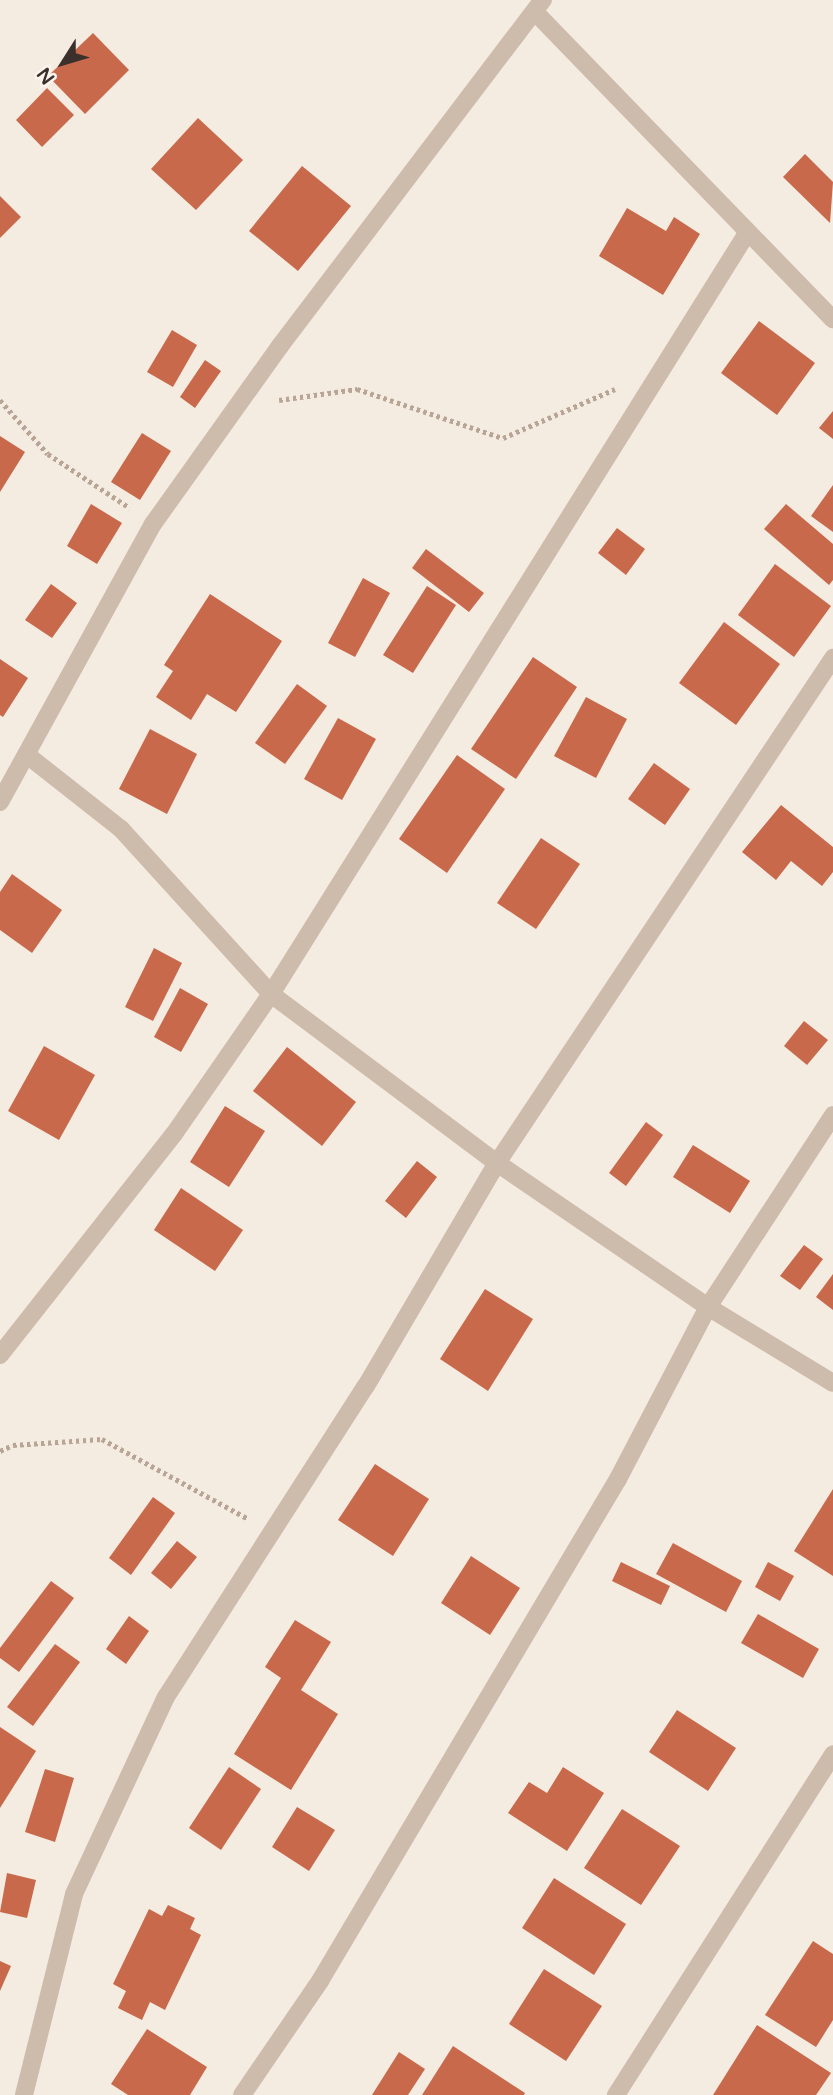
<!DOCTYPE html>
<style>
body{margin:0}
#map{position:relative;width:833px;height:2095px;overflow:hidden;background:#f4ebe1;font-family:"Varela Round",sans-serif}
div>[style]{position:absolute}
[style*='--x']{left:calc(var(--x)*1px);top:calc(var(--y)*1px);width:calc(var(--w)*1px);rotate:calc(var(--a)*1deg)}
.building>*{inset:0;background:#c8694b}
.path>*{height:4.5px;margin-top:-2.25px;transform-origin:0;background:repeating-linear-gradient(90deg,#b9a596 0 3.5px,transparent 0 7px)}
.minor>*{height:18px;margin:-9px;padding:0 9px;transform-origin:9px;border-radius:9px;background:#cdbbac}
span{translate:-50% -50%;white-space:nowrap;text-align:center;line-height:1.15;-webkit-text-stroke:5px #fbf5ee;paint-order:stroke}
.north{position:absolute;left:28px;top:28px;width:70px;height:70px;-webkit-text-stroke:5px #fbf5ee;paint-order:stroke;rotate:233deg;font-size:19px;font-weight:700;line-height:28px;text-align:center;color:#3b302b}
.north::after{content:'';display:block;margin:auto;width:24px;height:32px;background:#3b302b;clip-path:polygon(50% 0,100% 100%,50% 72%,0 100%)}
</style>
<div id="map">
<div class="building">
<div style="clip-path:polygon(93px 33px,129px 70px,85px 114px,48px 76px)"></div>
<div style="clip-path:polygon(47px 88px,74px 115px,42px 147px,16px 120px)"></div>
<div style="clip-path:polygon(198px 118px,243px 160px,196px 210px,151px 169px)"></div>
<div style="clip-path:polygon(805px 154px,833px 182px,830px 223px,783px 177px)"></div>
<div style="clip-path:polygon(302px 166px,351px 206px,298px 271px,249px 231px)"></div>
<div style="clip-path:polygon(0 196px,21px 217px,0 238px)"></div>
<div style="clip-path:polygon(627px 208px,666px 231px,674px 217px,700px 234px,663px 295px,599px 256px)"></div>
<div style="clip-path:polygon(759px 321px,815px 363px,777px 415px,721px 373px)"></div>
<div style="clip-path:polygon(172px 330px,197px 345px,173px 387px,147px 372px)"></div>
<div style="clip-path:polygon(205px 360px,221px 371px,195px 408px,180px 397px)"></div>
<div style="clip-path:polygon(833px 411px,833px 439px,819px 428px)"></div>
<div style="clip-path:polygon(142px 433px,171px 451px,140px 500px,111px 482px)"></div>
<div style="clip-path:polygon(0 436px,25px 452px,0 492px)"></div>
<div style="clip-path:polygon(833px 485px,833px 532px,811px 516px)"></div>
<div style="clip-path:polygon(91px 504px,122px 523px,97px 564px,67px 546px)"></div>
<div style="clip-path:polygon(786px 504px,833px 544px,833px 580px,829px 585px,764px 529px)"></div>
<div style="clip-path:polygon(617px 528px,645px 549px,626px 575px,598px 553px)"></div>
<div style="clip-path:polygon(426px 549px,484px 593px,469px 612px,412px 568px)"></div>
<div style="clip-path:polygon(775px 564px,831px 606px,794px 657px,738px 615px)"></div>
<div style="clip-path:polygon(363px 578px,390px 593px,355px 657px,328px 643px)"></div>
<div style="clip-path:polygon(51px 584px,77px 603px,52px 638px,25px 620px)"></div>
<div style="clip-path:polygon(427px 586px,456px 605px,413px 673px,383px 655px)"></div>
<div style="clip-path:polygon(210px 594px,282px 641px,236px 712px,207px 694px,191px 720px,156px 697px,173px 671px,164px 665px)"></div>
<div style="clip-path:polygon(724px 622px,780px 664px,736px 725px,679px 683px)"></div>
<div style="clip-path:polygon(533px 657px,577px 687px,516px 779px,471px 749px)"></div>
<div style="clip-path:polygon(0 659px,28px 678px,3px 717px,0 715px)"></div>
<div style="clip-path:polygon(297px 684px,327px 706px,285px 764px,255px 743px)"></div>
<div style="clip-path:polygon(586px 697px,627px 719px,596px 778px,554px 756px)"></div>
<div style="clip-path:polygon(338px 718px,376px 739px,342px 800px,304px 779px)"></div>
<div style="clip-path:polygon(150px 729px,197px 754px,167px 814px,119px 789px)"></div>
<div style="clip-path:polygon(457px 755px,505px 789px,447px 873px,399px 839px)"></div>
<div style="clip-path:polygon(654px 763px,690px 789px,665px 825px,628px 799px)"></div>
<div style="clip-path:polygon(781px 805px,833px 847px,833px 872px,822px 886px,791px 861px,776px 880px,742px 852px)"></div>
<div style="clip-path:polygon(541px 838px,580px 864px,536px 929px,497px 903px)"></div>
<div style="clip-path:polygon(12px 874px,62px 910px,32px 953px,0 930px,0 892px)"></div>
<div style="clip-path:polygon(154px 948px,182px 963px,153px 1021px,125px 1007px)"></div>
<div style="clip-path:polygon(180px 988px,208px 1004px,181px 1052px,154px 1037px)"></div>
<div style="clip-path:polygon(804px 1021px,828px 1040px,807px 1065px,784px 1046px)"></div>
<div style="clip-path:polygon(44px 1046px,95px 1075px,59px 1140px,8px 1111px)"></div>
<div style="clip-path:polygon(287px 1047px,356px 1102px,322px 1146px,253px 1091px)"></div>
<div style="clip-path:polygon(225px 1106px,265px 1131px,229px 1187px,190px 1162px)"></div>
<div style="clip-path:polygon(646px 1122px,663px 1135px,626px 1186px,609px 1173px)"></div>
<div style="clip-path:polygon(693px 1145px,750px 1181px,730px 1213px,673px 1177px)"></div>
<div style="clip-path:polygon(417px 1161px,437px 1177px,406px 1218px,385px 1201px)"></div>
<div style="clip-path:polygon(181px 1188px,243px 1230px,215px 1271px,154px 1230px)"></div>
<div style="clip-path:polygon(804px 1245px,823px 1259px,800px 1290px,780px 1276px)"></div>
<div style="clip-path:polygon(833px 1274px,833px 1310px,816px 1297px)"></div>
<div style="clip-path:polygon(485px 1289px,533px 1319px,488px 1391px,440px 1359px)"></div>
<div style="clip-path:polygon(375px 1464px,429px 1499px,393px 1556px,338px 1520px)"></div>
<div style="clip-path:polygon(833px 1489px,833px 1576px,794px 1551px)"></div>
<div style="clip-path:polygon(153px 1497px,175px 1513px,131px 1575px,109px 1558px)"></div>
<div style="clip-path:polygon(177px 1541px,197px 1557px,171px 1589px,151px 1573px)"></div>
<div style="clip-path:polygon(673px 1543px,742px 1581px,726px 1612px,656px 1574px)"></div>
<div style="clip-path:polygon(471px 1556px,520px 1588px,490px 1635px,441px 1603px)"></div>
<div style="clip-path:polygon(621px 1562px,670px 1586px,661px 1605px,612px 1581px)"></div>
<div style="clip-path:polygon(768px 1562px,794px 1576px,780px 1601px,755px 1587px)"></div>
<div style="clip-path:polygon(51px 1581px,74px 1598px,19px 1672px,0 1658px,0 1648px)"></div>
<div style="clip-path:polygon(758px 1614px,819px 1649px,803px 1678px,741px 1643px)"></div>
<div style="clip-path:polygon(129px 1616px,149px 1631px,126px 1664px,106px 1649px)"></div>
<div style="clip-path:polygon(295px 1620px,331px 1642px,301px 1690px,338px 1714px,291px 1790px,234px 1754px,281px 1678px,265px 1667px)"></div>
<div style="clip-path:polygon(55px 1644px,80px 1662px,33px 1726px,7px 1707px)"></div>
<div style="clip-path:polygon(677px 1710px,736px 1748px,708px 1791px,649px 1752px)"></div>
<div style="clip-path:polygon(0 1727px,36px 1751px,0 1808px)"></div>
<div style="clip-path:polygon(229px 1767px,261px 1789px,221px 1850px,189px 1828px)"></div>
<div style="clip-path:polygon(563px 1767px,604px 1793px,567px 1851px,508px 1813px,529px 1782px,547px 1793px)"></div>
<div style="clip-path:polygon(45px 1769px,74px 1778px,55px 1842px,25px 1832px)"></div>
<div style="clip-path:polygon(297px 1807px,335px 1830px,309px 1871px,272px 1847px)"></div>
<div style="clip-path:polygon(622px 1809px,680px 1846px,641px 1905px,584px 1868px)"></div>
<div style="clip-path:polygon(7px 1873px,36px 1880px,27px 1918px,0 1912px)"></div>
<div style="clip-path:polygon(554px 1878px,626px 1924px,594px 1975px,522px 1928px)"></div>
<div style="clip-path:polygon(168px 1905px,195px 1918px,190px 1929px,201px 1935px,165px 2010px,150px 2002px,142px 2020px,118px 2008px,126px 1991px,113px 1984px,149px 1909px,162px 1916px)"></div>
<div style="clip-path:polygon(813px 1941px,833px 1954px,833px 2020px,816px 2047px,765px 2015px)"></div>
<div style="clip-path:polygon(0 1961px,11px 1966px,0 1991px)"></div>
<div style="clip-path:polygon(544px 1969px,602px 2006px,566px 2061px,509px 2024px)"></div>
<div style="clip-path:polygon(757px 2025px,831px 2073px,816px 2095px,713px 2095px)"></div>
<div style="clip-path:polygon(147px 2029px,207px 2067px,190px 2095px,128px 2095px,111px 2084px)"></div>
<div style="clip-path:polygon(453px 2046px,525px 2093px,524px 2095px,422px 2095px)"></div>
<div style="clip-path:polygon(399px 2052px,425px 2069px,408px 2095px,372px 2095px)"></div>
</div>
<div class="path">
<div style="--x:0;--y:400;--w:72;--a:48.4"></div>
<div style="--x:48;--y:454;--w:98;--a:33.4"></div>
<div style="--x:279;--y:400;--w:79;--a:-8"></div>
<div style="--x:357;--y:389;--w:154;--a:18.6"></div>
<div style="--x:503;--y:438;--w:122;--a:-23.6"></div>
<div style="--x:0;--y:1451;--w:14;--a:-25"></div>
<div style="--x:13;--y:1445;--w:89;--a:-3.9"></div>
<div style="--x:102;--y:1439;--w:165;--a:28.6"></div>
</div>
<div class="minor">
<div style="--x:535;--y:12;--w:428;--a:45.9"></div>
<div style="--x:27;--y:755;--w:120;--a:38.2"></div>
<div style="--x:121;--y:829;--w:223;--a:47.7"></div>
<div style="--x:271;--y:994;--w:282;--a:36.8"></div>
<div style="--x:497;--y:1163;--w:255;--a:34.3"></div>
<div style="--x:708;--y:1307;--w:146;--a:31.3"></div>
<div style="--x:0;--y:802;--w:317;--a:-61.2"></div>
<div style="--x:153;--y:524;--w:219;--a:-54.5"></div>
<div style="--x:280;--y:346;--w:435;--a:-52.8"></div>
<div style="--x:0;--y:1355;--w:281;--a:-51.8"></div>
<div style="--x:174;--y:1134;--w:170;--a:-55.3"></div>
<div style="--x:271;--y:994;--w:898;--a:-57.97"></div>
<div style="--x:24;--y:2095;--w:207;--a:-76"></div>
<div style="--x:74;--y:1894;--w:217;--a:-65"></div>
<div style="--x:166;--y:1697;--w:370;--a:-57.3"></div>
<div style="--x:366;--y:1386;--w:259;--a:-59.6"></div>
<div style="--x:497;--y:1163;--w:607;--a:-56.36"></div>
<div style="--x:242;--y:2095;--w:138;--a:-55.6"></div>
<div style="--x:320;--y:1981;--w:584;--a:-59.31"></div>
<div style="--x:618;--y:1479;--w:194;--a:-62.4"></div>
<div style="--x:708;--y:1307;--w:229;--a:-56.9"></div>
<div style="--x:616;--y:2095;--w:404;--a:-57.5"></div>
</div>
<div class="north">N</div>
</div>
